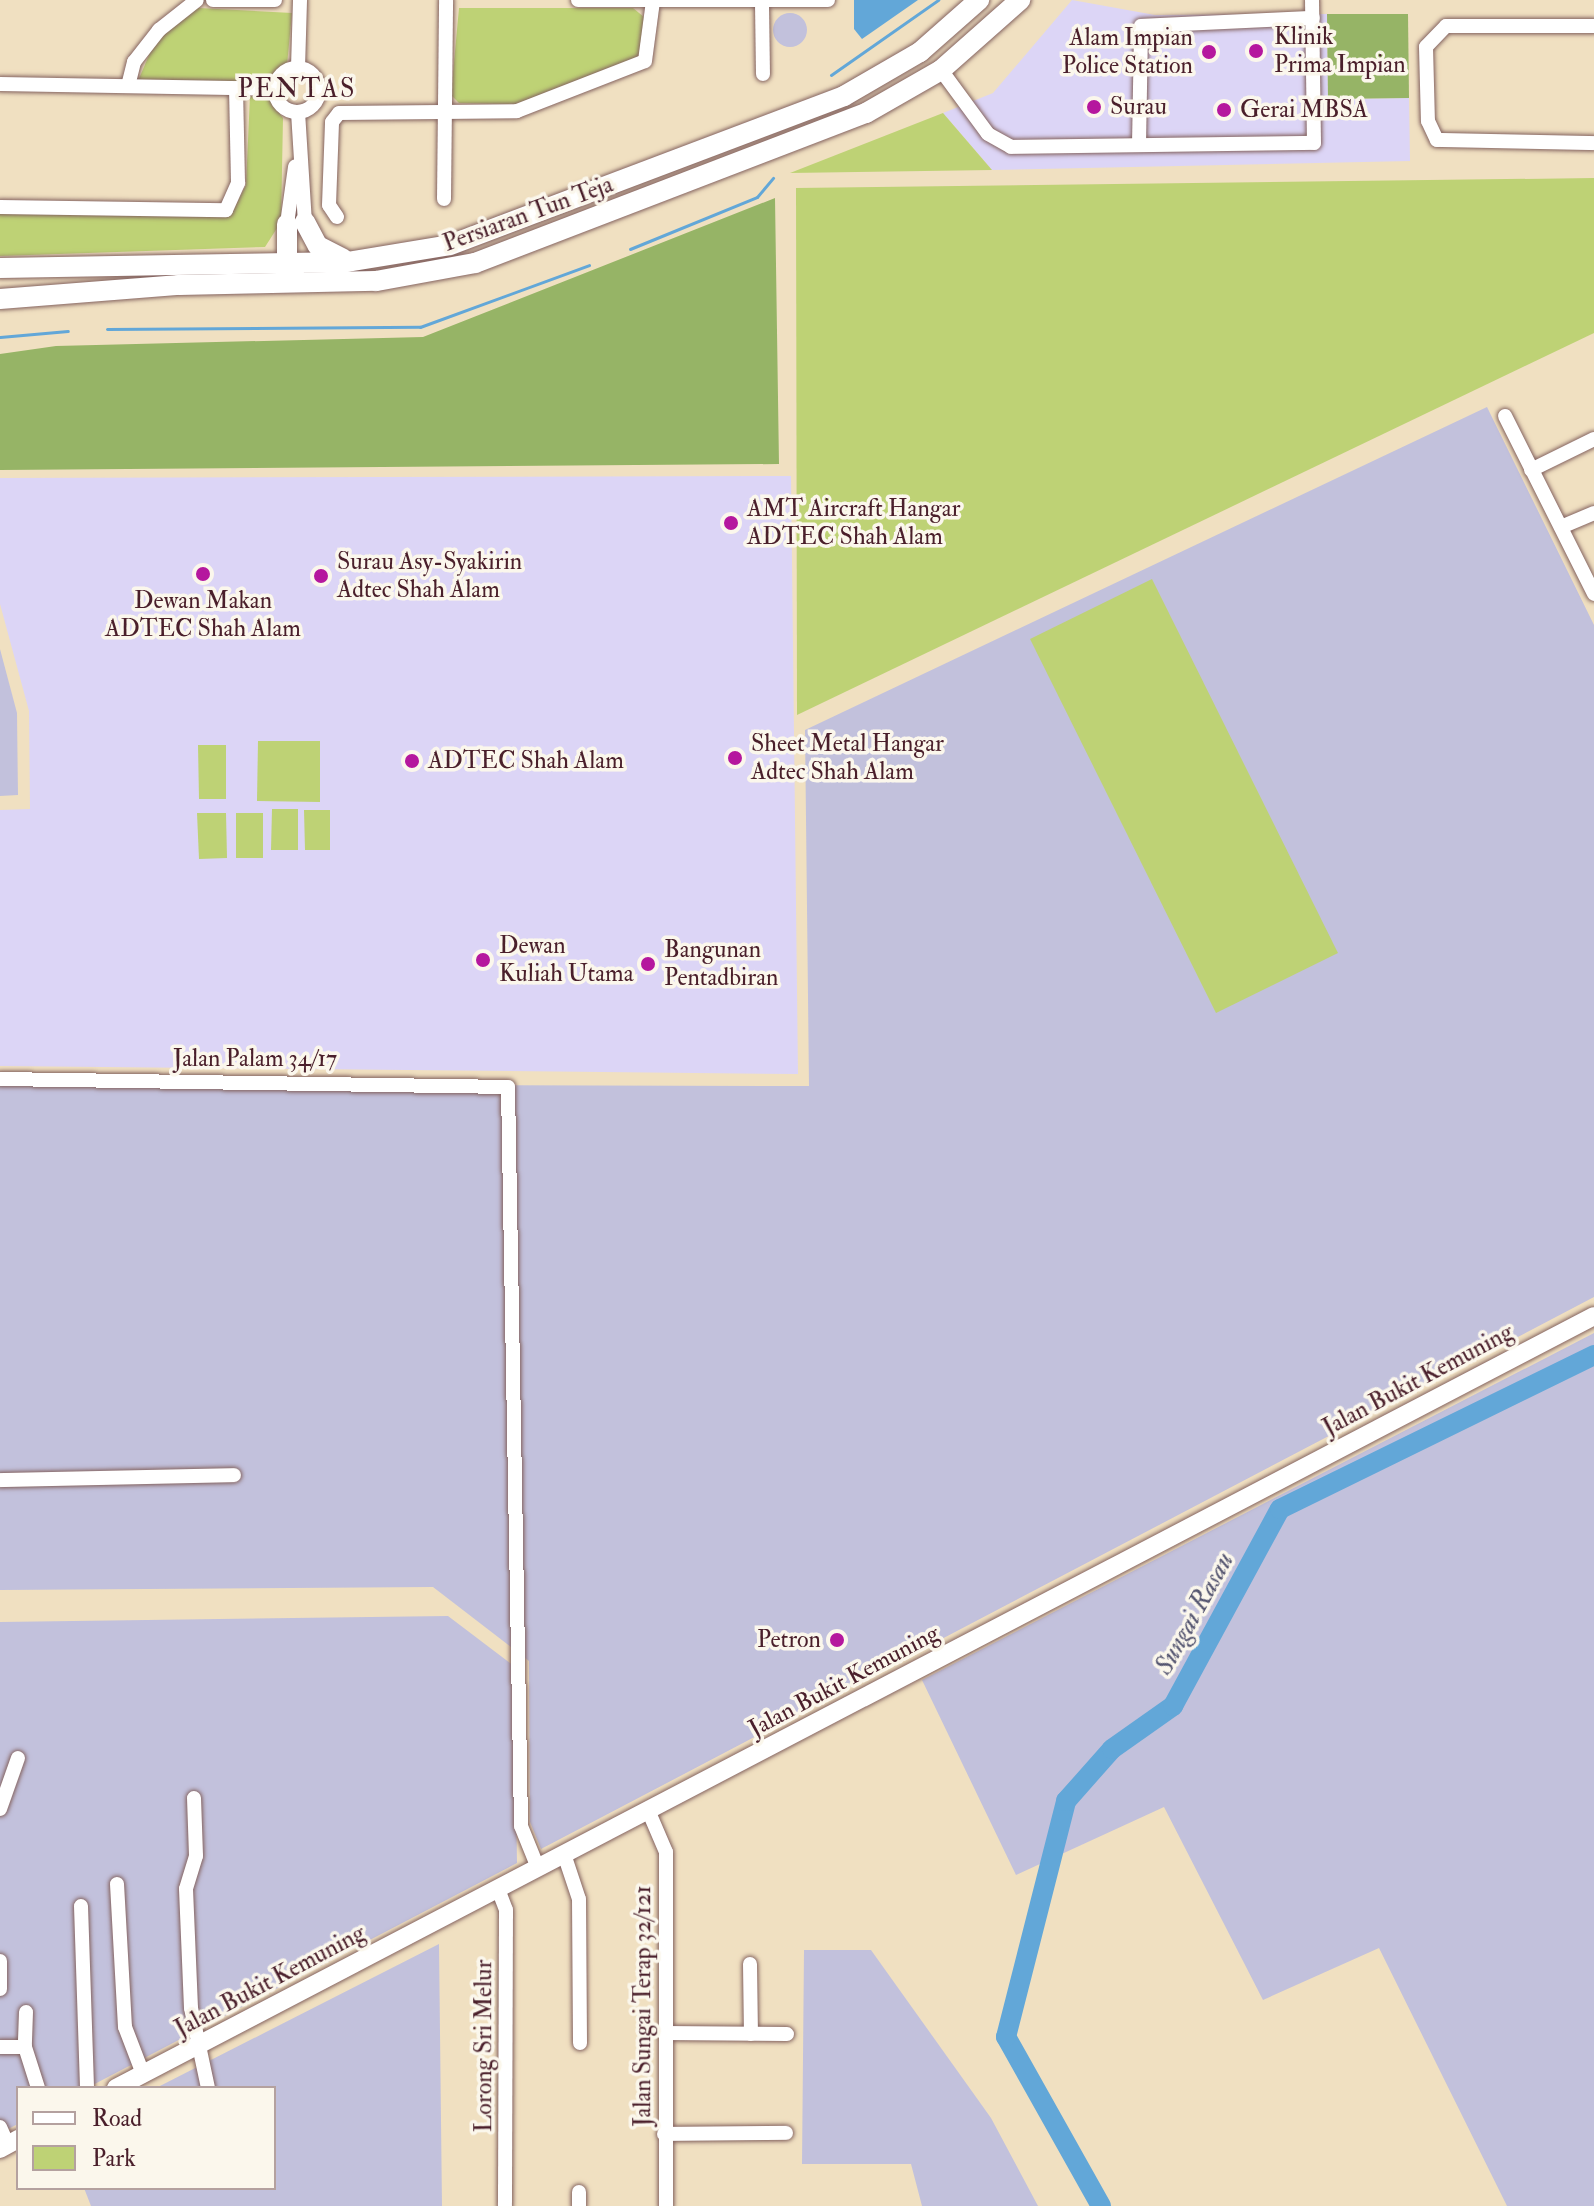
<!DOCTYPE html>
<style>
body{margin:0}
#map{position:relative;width:1594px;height:2206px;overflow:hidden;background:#f0e0c1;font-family:"IM FELL Double Pica",serif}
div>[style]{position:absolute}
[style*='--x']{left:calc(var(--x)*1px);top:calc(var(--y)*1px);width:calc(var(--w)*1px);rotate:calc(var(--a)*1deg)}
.built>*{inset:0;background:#dcd5f6}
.industrial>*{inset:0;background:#c2c1dc}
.round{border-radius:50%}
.green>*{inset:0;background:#bed275}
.forest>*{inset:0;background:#96b466}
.water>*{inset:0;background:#62a7d8}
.stream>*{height:3px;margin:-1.5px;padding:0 1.5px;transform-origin:1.5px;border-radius:1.5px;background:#62a7d8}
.river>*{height:20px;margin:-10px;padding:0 10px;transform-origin:10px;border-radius:10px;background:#62a7d8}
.roads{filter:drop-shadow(0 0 2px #846360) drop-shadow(0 0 2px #846360)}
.street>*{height:14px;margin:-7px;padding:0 7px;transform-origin:7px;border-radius:7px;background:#fff}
.street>.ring{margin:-7px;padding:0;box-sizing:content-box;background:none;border:14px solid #fff;border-radius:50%}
.secondary>*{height:18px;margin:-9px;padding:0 9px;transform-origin:9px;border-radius:9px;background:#fff}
.primary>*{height:20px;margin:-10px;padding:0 10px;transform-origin:10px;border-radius:10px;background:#fff}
.dots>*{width:22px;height:22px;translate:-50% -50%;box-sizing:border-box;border:4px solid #fbf7ec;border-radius:50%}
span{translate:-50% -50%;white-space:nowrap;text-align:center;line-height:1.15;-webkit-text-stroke:7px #fbf7ec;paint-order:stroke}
.poi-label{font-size:24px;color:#4a1f2b}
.left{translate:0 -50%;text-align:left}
.right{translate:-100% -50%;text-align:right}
.street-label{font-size:24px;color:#4a1f2b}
.neighbourhood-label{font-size:26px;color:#4a1f2b;letter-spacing:2px}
.water-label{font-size:26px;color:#545570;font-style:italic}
.legend{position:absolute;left:16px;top:2086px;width:260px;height:104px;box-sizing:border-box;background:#fbf7ec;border:2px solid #b4a19f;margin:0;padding:10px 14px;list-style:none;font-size:24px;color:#4a1f2b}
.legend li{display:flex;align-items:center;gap:16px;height:40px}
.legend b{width:40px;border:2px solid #b4a19f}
</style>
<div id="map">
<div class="built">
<div style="clip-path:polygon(1072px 0,1155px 15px,1327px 14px,1328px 99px,1409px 98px,1410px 161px,992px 170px,943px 113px,993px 93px)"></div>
<div style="clip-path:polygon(791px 476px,798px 1074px,0 1066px,0 810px,30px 809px,29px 711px,0 604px,0 478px)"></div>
</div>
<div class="industrial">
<div class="round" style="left:773px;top:13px;width:34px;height:34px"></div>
<div style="clip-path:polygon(1487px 407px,1594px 625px,1594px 1297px,541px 1849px,530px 1822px,529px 1661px,433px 1587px,0 1590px,0 1084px,809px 1086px,805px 730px)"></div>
<div style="clip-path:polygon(0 649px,17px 713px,18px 795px,0 796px)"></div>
<div style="clip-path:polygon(1594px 1333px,1594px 2206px,1507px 2206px,1379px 1948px,1263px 2000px,1164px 1807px,1016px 1875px,922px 1680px)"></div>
<div style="clip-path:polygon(448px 1616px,514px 1666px,517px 1863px,87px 2088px,18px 2088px,18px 2124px,0 2133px,0 1622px)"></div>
<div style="clip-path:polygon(439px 1944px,442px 2206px,91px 2206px,84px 2188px,274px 2188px,274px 2088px,156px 2088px)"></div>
<div style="clip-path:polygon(804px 1950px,871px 1950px,991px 2118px,1038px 2206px,922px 2206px,911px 2164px,802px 2164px)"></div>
</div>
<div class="green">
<div style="clip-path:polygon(199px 8px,292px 13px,287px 65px,265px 83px,138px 81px,152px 48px,184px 12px)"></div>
<div style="clip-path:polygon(459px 8px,633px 8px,644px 17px,644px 45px,638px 59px,517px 104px,459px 103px,451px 95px)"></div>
<div style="clip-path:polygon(250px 96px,269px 99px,283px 118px,281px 222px,265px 247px,0 256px,0 214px,231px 215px,246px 185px)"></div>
<div style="clip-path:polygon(943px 113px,992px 170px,790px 173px)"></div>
<div style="clip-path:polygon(1594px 178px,1594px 333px,797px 715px,796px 188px)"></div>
<div style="clip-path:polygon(1152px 579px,1338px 953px,1216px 1013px,1030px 639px)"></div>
<div style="clip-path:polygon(258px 741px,320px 741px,320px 802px,257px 801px)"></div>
<div style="clip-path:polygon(198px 745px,226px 745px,226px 799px,199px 799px)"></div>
<div style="clip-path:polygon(272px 809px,298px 809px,298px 850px,271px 850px)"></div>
<div style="clip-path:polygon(304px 810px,330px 810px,330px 850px,305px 850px)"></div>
<div style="clip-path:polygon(197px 813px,226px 813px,227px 858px,199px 859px)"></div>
<div style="clip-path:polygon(236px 813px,263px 813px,263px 858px,236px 858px)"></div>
</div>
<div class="forest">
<div style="clip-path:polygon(1327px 14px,1408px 14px,1409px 98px,1328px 99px)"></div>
<div style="clip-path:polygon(775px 198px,779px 464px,0 470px,0 354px,56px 346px,423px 337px)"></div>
</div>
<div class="water">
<div style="clip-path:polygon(854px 0,918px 0,862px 39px,854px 29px)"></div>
</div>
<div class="stream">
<div style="--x:831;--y:75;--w:131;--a:-35"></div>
<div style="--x:630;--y:249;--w:137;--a:-22.3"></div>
<div style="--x:757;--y:197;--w:25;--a:-50"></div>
<div style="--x:107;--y:329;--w:313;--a:-0.4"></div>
<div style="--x:420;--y:327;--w:180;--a:-20.1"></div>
<div style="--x:0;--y:337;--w:68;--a:-5"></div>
</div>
<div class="river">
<div style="--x:1101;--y:2206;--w:194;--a:-119.3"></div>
<div style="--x:1006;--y:2037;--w:244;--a:-75.7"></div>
<div style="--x:1066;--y:1801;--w:69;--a:-48.5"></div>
<div style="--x:1112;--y:1749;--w:75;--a:-35.2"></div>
<div style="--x:1173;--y:1706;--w:224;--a:-61.5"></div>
<div style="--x:1280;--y:1509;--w:350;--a:-26.1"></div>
</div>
<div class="roads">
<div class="street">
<div style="--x:213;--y:0;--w:62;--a:0"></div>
<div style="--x:578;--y:0;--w:250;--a:0"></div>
<div style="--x:762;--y:4;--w:70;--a:89.2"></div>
<div style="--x:1594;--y:26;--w:148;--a:180"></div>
<div style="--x:1446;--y:26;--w:29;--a:134"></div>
<div style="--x:1426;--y:47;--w:74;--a:88.5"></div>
<div style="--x:1428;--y:121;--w:21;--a:65"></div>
<div style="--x:1437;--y:140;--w:157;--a:1.1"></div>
<div style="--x:298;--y:68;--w:68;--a:-88.3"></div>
<div class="ring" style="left:275px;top:68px;width:30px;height:30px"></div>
<div style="--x:941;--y:70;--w:79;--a:53.7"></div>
<div style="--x:988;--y:134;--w:26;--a:29"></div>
<div style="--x:1011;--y:147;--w:303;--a:-0.8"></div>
<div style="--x:1314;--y:143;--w:143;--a:-90.8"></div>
<div style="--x:0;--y:84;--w:274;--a:1"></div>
<div style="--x:128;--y:86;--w:25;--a:-76"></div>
<div style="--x:134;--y:62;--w:41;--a:-52"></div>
<div style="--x:159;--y:30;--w:48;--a:-38.3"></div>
<div style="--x:298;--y:112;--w:110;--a:86.4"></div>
<div style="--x:1139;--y:145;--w:119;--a:-89"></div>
<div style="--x:1141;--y:26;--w:172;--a:-2.7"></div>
<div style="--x:444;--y:199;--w:199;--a:-89.4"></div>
<div style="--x:0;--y:207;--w:226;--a:0.8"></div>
<div style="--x:226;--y:210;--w:30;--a:-66"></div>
<div style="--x:238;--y:183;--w:95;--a:-91.2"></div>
<div style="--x:337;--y:217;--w:14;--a:-124"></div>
<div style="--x:329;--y:205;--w:83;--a:-87.9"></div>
<div style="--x:332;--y:122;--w:11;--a:-52"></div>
<div style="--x:339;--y:113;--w:178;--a:-0.6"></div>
<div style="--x:517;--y:111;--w:137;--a:-21.3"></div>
<div style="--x:645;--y:61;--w:61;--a:-82.4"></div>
<div style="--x:287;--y:224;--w:58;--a:-82"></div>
<div style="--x:1505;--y:416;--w:199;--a:63.4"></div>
<div style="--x:1531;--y:470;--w:70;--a:-26.2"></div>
<div style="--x:1561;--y:527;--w:36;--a:-23"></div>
<div style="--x:0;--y:1079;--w:508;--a:0.9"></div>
<div style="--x:508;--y:1087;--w:739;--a:88.99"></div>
<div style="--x:521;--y:1826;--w:45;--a:68"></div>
<div style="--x:0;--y:1480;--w:234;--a:-1.2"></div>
<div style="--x:194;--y:1798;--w:58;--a:88"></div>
<div style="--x:196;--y:1856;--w:34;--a:107"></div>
<div style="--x:186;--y:1889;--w:119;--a:87.6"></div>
<div style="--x:191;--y:2008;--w:82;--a:78"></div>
<div style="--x:0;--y:1809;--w:54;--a:-70.6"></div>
<div style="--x:648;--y:1810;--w:46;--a:66.8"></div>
<div style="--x:666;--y:1852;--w:354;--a:90"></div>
<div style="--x:564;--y:1854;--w:47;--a:71.6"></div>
<div style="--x:579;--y:1899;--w:144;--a:89.6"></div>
<div style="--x:117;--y:1884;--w:143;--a:86.8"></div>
<div style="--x:125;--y:2027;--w:50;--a:69"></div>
<div style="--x:498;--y:1889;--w:22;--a:69"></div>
<div style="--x:506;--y:1910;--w:296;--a:90.2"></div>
<div style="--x:81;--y:1906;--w:182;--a:88.1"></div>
<div style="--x:0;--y:1961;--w:28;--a:90"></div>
<div style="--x:750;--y:1964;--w:70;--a:89.2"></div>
<div style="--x:26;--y:2012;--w:35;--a:92"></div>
<div style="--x:25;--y:2047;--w:43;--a:72.4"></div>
<div style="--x:664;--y:2033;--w:123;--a:0.5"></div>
<div style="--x:0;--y:2047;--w:25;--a:0"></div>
<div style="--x:0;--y:2127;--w:20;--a:66"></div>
<div style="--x:664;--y:2134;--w:122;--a:-0.5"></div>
<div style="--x:579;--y:2206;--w:14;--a:-90"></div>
</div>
<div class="secondary">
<div style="--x:116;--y:2088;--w:1667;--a:-27.58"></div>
<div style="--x:0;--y:2149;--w:21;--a:-29"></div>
</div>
<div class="primary">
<div style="--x:305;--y:222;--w:27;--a:62"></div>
<div style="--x:318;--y:246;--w:28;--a:27"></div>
<div style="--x:287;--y:224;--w:38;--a:90"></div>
<div style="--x:287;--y:262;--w:10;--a:37"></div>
<div style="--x:0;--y:268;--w:347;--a:-1"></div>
<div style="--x:347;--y:262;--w:104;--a:-9.4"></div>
<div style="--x:450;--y:245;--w:421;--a:-20.7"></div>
<div style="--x:844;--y:96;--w:88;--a:-30.1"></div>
<div style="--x:920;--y:52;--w:79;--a:-41.4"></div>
<div style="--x:0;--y:299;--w:180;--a:-4.5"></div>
<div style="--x:179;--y:285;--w:197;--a:-1.2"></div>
<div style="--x:376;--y:281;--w:101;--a:-10.3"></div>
<div style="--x:475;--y:263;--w:419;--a:-21"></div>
<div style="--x:866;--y:113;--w:86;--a:-29.8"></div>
<div style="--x:941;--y:70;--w:106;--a:-41.5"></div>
</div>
</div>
<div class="dots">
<div style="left:1256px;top:51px;background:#b5179e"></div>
<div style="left:1209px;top:52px;background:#b5179e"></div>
<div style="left:1094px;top:107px;background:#b5179e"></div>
<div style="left:1224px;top:110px;background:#b5179e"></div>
<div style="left:731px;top:523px;background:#b5179e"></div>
<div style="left:203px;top:574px;background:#b5179e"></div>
<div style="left:321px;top:576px;background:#b5179e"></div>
<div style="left:735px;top:758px;background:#b5179e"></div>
<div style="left:412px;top:761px;background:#b5179e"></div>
<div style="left:483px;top:960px;background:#b5179e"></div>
<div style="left:648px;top:964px;background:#b5179e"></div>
<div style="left:837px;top:1640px;background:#b5179e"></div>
</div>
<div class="poi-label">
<span class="left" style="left:1274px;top:51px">Klinik<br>Prima Impian</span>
<span class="right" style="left:1193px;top:52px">Alam Impian<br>Police Station</span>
<span class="left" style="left:1110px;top:107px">Surau</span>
<span class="left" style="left:1240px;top:110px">Gerai MBSA</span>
<span class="left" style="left:747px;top:523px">AMT Aircraft Hangar<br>ADTEC Shah Alam</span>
<span class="left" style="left:337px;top:576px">Surau Asy-Syakirin<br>Adtec Shah Alam</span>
<span style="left:203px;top:615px">Dewan Makan<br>ADTEC Shah Alam</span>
<span class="left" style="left:751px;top:758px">Sheet Metal Hangar<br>Adtec Shah Alam</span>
<span class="left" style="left:428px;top:761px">ADTEC Shah Alam</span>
<span class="left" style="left:499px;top:960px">Dewan<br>Kuliah Utama</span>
<span class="left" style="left:664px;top:964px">Bangunan<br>Pentadbiran</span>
<span class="right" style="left:821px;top:1640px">Petron</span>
</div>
<div class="street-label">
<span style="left:528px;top:214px;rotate:-20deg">Persiaran Tun Teja</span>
<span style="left:255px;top:1059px">Jalan Palam 34/17</span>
<span style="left:1418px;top:1380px;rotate:-28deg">Jalan Bukit Kemuning</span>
<span style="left:844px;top:1681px;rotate:-28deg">Jalan Bukit Kemuning</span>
<span style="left:270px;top:1981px;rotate:-28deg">Jalan Bukit Kemuning</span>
<span style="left:643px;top:2006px;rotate:-90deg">Jalan Sungai Terap 32/121</span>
<span style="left:484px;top:2046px;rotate:-90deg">Lorong Sri Melur</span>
</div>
<div class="neighbourhood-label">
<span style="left:297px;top:90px">PENTAS</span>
</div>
<div class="water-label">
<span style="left:1195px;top:1614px;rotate:-61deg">Sungai Rasau</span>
</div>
<ul class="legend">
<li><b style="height:10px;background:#fff"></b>Road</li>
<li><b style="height:22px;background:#bed275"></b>Park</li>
</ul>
</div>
